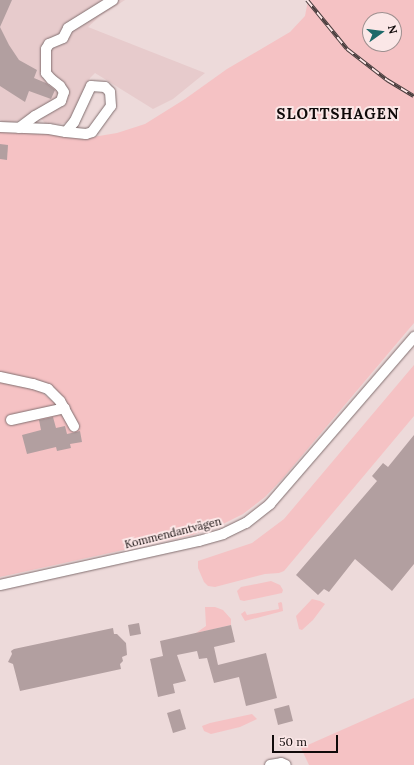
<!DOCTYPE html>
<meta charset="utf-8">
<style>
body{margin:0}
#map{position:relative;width:414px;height:765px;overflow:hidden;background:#eddada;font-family:Lora,serif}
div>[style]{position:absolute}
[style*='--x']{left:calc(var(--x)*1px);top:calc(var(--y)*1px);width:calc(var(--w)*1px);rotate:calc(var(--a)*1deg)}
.built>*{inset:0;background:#e7cbcc}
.green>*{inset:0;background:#f5c2c4}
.building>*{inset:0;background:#b29fa0}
.roads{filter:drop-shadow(0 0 1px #816f70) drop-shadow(0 0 1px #816f70)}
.minor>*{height:10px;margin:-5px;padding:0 5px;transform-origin:5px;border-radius:5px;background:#fff}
.rail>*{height:4px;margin-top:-2px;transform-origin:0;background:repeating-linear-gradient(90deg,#fbe7e7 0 8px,#473d3d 0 16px);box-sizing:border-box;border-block:1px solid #473d3d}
span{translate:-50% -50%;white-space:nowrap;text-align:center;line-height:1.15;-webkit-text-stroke:4px #fbe7e7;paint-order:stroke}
.street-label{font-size:11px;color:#100a0a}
.district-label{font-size:15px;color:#100a0a;font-weight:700;letter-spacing:1px}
.north{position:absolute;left:362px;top:12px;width:40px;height:40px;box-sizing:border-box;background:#fbe7e7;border:1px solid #9d8f8f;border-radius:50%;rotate:76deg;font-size:11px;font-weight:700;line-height:16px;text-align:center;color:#100a0a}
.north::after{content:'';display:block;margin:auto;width:14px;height:18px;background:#1d6a6a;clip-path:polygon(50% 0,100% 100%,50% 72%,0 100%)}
.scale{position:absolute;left:272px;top:735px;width:66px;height:18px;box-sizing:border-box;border:2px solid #100a0a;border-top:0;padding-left:5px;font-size:12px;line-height:14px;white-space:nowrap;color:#100a0a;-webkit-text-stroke:3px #fbe7e7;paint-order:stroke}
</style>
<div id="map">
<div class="built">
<div style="clip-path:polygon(0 0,125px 0,100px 16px,88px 27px,205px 73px,173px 99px,153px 109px,95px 73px,90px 78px,69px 122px,61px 124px,45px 123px,35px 112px,15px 122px,5px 123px,0 120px)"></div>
</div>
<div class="green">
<div style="clip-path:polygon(evenodd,308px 0,414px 0,414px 323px,283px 478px,265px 497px,243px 514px,223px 524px,192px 535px,0 577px,0 380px,39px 390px,51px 400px,57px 394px,0 373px,0 131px,93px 137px,117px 133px,145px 124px,185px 99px,227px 69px,290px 32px,305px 16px,308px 0,370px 20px,394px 20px,394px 44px,370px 44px,370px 20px)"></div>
<div style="clip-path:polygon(414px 365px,414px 416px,284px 571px,279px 573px,265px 574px,215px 587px,208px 586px,204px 582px,198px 568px,198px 561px,252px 543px,284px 519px)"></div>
<div style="clip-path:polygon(271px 581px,280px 585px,283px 590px,282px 593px,244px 601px,240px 600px,237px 591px,241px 587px)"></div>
<div style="clip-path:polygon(312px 599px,320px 601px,325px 604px,313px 620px,302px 630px,299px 629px,296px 616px)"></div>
<div style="clip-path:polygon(281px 602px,282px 603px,283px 611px,245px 621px,242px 616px,241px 614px,245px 611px,247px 615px,279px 609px,278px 603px)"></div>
<div style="clip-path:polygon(205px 607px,215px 607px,223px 610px,231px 619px,231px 625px,196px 633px,206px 626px)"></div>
<div style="clip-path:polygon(414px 698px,414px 765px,309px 765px,301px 748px)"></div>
<div style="clip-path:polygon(252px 714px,257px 719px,240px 727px,211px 734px,204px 731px,202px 726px,210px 723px)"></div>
</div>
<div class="building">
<div style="clip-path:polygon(0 0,12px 0,0 27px,9px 45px,19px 60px,37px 70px,34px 78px,46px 83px,55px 90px,51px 99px,29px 91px,25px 102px,0 86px)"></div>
<div style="clip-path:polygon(0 144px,8px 145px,7px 160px,0 159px)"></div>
<div style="clip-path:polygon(53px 417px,56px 428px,65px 426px,67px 434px,80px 431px,82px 442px,70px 444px,71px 448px,57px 451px,56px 447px,27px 454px,22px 435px,41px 430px,39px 420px)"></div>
<div style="clip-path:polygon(414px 435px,414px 564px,392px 591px,355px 559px,329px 592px,324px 589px,318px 595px,296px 575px,377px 481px,372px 476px,383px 463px,388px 467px)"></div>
<div style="clip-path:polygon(139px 623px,141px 634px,130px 636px,128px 625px)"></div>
<div style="clip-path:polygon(231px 625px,235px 642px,214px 647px,218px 665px,266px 653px,277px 698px,246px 706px,239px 677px,214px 683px,207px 658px,199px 659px,197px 651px,177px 655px,186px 681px,173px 684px,175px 693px,158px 697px,150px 659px,163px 656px,160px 641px)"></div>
<div style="clip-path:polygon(113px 628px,114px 634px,117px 634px,126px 643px,127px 655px,122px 657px,123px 661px,120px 664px,121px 669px,20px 691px,13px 664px,8px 662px,12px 654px,11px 651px,14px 649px)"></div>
<div style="clip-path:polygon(289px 705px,293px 721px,278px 725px,274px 709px)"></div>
<div style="clip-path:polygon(180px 709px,186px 729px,173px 733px,167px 713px)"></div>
</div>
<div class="roads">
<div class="minor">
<div style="--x:0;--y:127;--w:49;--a:2.3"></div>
<div style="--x:49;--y:129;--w:17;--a:10"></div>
<div style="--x:66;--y:132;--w:20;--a:6"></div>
<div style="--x:86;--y:134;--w:6;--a:-18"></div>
<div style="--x:92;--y:132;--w:32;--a:-54"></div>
<div style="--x:111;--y:106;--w:14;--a:-94"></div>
<div style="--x:110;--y:92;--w:7;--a:-135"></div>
<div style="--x:105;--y:87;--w:14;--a:-176"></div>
<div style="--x:91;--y:86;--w:40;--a:115"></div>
<div style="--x:74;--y:122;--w:13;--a:129"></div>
<div style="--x:19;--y:128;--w:20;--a:-37"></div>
<div style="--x:35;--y:116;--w:30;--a:-30"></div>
<div style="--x:61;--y:101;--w:9;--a:-72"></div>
<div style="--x:64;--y:92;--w:7;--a:-124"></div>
<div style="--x:60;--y:86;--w:11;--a:-142"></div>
<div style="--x:51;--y:79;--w:8;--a:-130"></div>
<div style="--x:46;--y:73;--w:24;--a:-90"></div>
<div style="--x:46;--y:49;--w:6;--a:-59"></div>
<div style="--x:49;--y:44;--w:15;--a:-23"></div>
<div style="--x:63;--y:38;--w:11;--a:-63"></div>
<div style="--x:68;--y:28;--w:53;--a:-31.9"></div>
<div style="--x:0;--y:377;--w:34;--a:12"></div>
<div style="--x:33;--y:384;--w:16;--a:18"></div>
<div style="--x:48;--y:389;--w:17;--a:45"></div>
<div style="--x:60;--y:401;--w:29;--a:61"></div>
<div style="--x:11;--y:420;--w:55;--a:-12.5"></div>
<div style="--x:0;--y:585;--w:204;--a:-12.5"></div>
<div style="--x:199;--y:541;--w:25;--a:-16"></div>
<div style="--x:223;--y:534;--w:25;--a:-26"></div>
<div style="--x:246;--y:523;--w:31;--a:-38"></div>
<div style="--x:270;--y:504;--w:221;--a:-49.2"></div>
<div style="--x:270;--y:765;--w:11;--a:-10"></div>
<div style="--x:281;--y:763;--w:5;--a:22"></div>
</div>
</div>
<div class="rail">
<div style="--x:307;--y:0;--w:63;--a:50.8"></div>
<div style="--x:347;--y:49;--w:51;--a:37.8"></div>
<div style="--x:387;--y:80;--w:31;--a:31"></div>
</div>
<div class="street-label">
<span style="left:173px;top:533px;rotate:-14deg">Kommendantvägen</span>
</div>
<div class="district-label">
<span style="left:338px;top:114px">SLOTTSHAGEN</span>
</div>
<div class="north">N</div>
<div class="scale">50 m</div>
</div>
